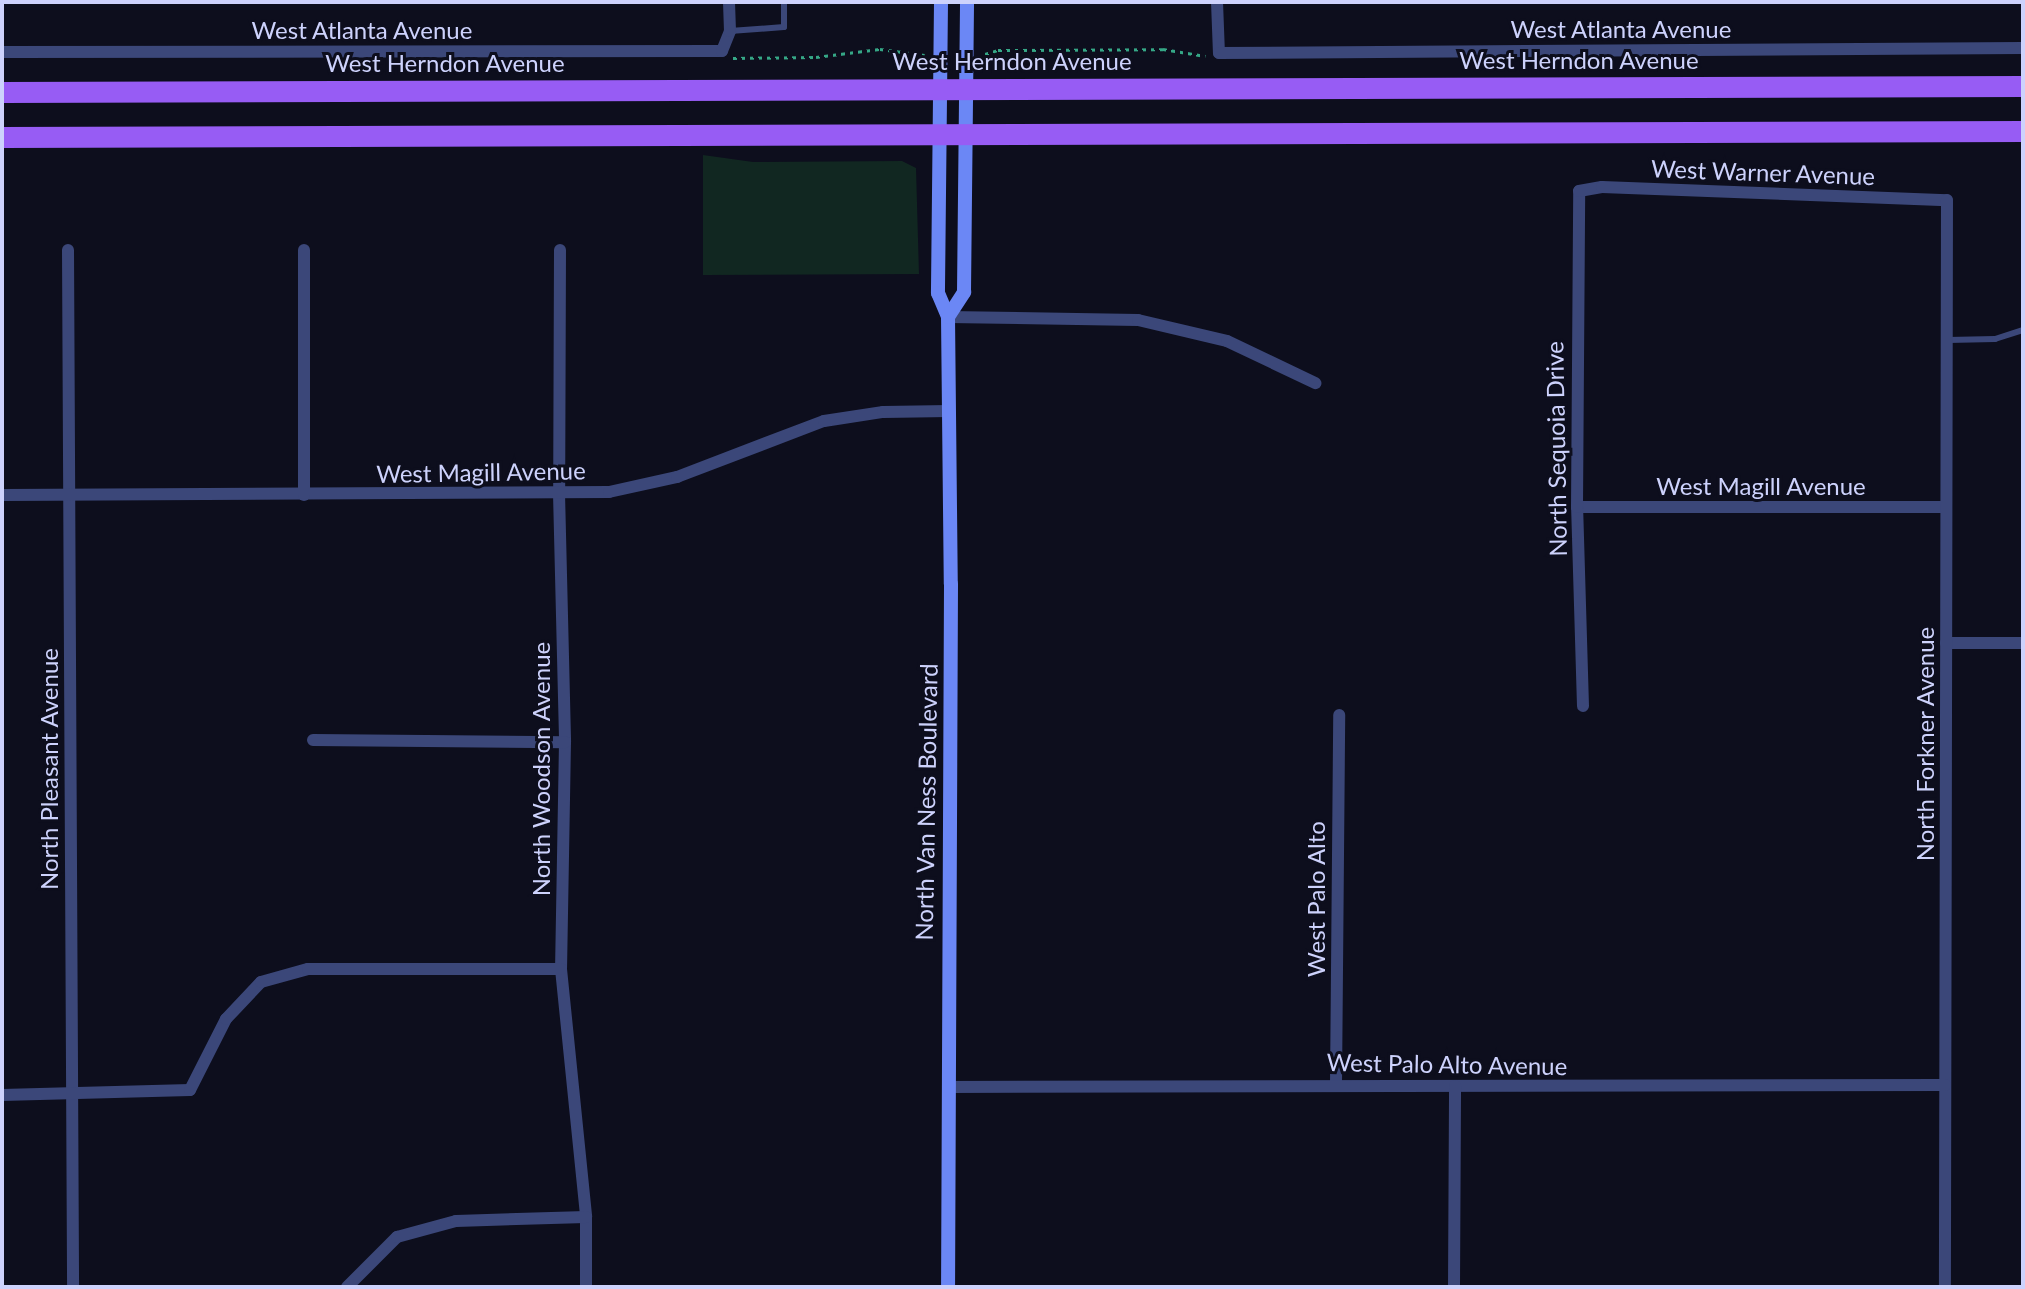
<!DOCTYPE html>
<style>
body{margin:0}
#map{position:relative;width:2025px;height:1289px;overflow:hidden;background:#0d0e1d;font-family:Lato,sans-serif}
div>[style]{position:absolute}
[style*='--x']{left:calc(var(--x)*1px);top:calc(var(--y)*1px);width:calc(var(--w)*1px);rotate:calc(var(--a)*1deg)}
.green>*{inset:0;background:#112721}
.path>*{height:2.5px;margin-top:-1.25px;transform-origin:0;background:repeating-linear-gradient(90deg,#35a786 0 3.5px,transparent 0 8.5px)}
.lane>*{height:6px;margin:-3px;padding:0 3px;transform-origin:3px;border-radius:3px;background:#3b4779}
.street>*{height:12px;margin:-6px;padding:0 6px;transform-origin:6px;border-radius:6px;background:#3b4779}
.secondary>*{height:14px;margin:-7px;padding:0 7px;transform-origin:7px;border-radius:7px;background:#6b87f5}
.primary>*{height:21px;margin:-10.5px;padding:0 10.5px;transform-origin:10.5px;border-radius:10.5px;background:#975cf4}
span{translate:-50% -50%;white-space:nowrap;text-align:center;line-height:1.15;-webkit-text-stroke:6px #0d0e1d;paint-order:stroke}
.street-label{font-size:24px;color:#cdd2fc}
.frame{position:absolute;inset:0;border:4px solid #cdd2fc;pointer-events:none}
</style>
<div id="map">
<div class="green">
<div style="clip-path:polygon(703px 155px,753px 162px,902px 161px,916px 168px,919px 274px,703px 275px)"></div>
</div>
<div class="path">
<div style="--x:985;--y:54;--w:14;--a:-17"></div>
<div style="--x:998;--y:50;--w:165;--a:-0.3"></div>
<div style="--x:1163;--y:49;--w:43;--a:9.5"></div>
<div style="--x:733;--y:58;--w:83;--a:-0.7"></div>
<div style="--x:816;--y:57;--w:64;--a:-7.1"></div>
<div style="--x:880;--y:49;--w:45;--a:7.6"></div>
</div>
<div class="lane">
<div style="--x:730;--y:31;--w:54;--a:-4.2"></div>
<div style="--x:784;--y:27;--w:25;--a:-90"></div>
<div style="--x:1948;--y:340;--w:47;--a:-1.2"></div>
<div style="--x:1995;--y:339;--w:29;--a:-18"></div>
</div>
<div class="street">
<div style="--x:1217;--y:2;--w:51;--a:87.8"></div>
<div style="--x:1219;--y:53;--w:804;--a:-0.36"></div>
<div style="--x:2;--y:52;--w:720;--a:-0.08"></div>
<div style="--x:722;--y:51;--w:22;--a:-68"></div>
<div style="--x:730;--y:31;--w:29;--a:-92"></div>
<div style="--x:68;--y:250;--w:1037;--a:89.72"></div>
<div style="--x:560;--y:250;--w:243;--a:90.2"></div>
<div style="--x:559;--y:493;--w:249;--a:88.6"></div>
<div style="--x:565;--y:742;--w:227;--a:91"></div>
<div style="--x:561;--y:969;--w:249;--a:84.2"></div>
<div style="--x:586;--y:1217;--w:70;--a:90"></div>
<div style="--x:948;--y:317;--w:190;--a:0.9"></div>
<div style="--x:1138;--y:320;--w:91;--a:13.3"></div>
<div style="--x:1227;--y:341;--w:98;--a:25.5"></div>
<div style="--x:2;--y:495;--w:607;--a:-0.28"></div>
<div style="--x:609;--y:492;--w:70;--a:-12.4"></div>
<div style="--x:677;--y:477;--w:157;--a:-20.9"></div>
<div style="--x:824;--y:421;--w:60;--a:-8.7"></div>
<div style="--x:883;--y:412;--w:66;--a:-0.9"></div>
<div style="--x:304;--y:495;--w:245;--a:-90"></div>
<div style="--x:1577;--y:507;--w:368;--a:0"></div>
<div style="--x:1946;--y:643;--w:77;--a:0"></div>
<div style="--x:1583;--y:706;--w:199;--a:-91.7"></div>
<div style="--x:1577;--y:507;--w:316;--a:-89.6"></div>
<div style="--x:1579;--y:191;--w:23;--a:-10"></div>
<div style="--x:1602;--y:187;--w:345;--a:2.2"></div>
<div style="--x:1947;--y:200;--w:1087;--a:90.11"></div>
<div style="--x:313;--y:740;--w:252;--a:0.5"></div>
<div style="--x:1336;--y:1084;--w:369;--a:-89.5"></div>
<div style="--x:949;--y:1087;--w:996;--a:-0.12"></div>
<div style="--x:2;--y:1095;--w:188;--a:-1.5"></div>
<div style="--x:190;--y:1090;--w:80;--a:-63.1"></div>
<div style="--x:226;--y:1019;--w:51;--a:-46.6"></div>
<div style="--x:261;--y:982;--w:49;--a:-15.5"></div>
<div style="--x:308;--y:969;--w:253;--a:0"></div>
<div style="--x:347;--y:1287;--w:71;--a:-45"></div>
<div style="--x:397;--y:1237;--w:61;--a:-15.2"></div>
<div style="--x:456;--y:1221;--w:130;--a:-1.8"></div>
<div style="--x:1454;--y:1287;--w:201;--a:-89.7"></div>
</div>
<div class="secondary">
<div style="--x:941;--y:2;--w:291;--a:90.6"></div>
<div style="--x:938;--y:293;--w:26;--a:67"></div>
<div style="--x:948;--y:317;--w:267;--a:89.4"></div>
<div style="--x:951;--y:584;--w:703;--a:90.24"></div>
<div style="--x:948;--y:317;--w:30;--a:-57"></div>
<div style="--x:964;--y:292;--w:290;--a:-89.4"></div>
</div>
<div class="primary">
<div style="--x:2;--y:92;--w:2021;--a:-0.17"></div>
<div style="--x:2;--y:137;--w:2021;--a:-0.17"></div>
</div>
<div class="street-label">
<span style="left:1621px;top:29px">West Atlanta Avenue</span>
<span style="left:362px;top:30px">West Atlanta Avenue</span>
<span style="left:1579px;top:60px">West Herndon Avenue</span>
<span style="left:1012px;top:61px">West Herndon Avenue</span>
<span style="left:445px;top:63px">West Herndon Avenue</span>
<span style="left:1763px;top:172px;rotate:2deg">West Warner Avenue</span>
<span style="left:1556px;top:449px;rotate:-91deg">North Sequoia Drive</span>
<span style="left:481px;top:472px;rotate:-1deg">West Magill Avenue</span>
<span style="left:1761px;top:486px">West Magill Avenue</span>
<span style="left:1925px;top:744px;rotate:-90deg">North Forkner Avenue</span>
<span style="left:49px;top:769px;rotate:-90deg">North Pleasant Avenue</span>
<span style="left:541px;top:769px;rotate:-90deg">North Woodson Avenue</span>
<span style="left:926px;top:802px;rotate:-89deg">North Van Ness Boulevard</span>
<span style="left:1316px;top:899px;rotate:-90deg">West Palo Alto</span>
<span style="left:1447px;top:1064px;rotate:1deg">West Palo Alto Avenue</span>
</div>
<div class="frame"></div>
</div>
